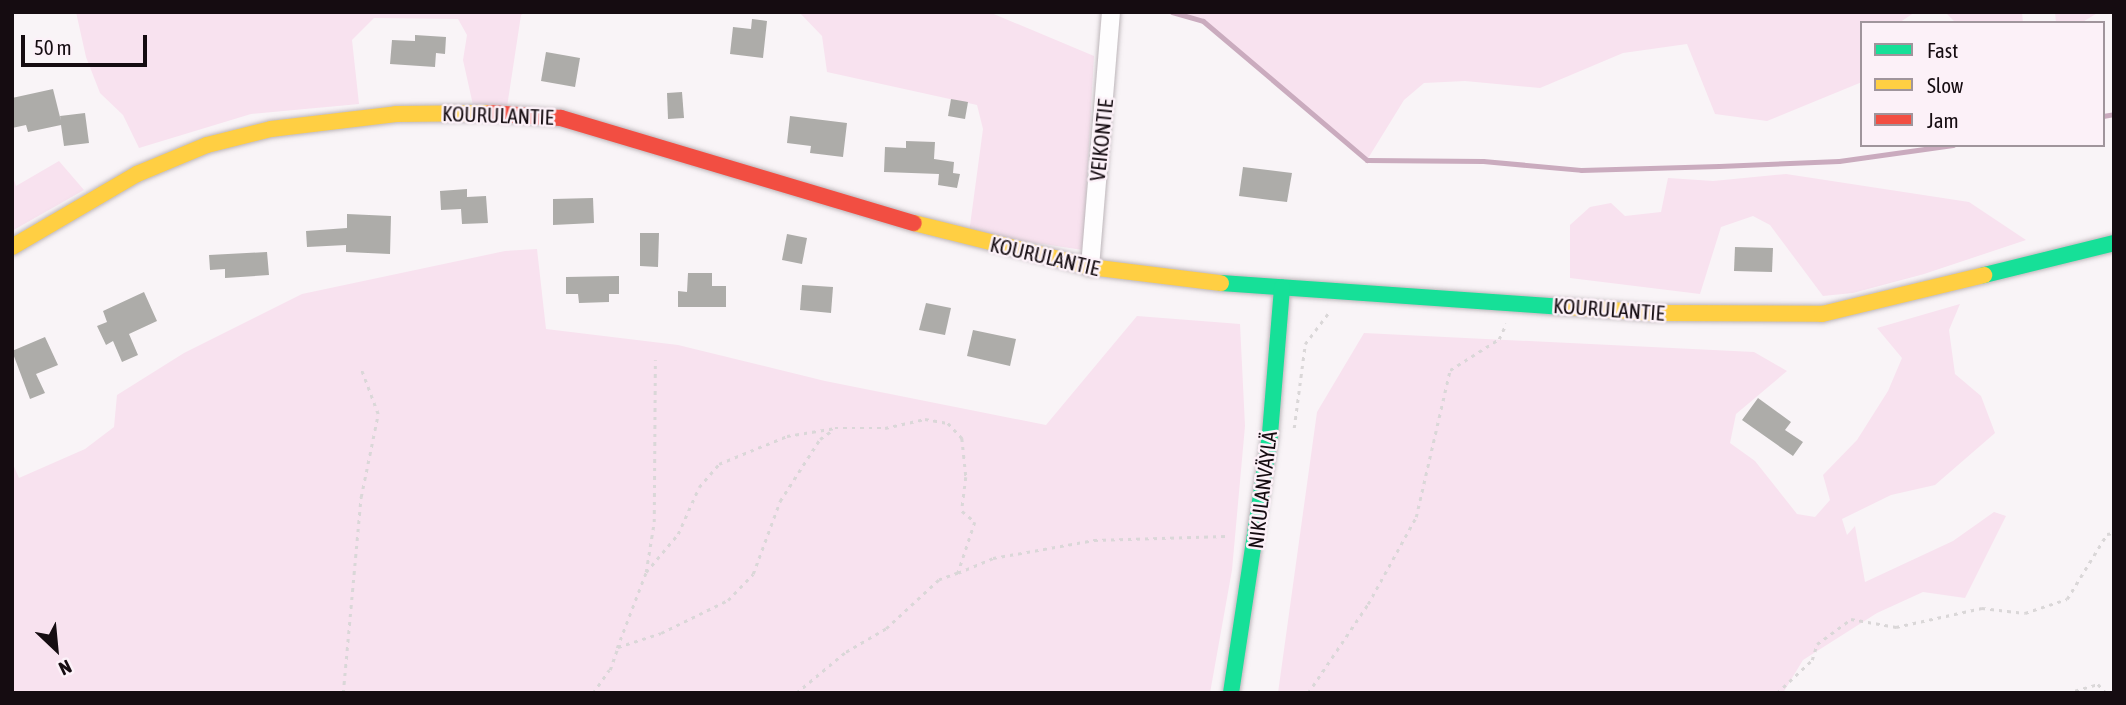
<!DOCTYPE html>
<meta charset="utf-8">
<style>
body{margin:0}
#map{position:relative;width:2126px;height:705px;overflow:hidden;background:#f9f4f7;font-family:"Asap Condensed",sans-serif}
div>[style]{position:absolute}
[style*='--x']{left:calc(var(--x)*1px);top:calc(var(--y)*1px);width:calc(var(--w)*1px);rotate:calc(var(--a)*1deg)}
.green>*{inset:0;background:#f8e2ef}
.stream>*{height:5px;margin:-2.5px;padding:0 2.5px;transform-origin:2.5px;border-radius:2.5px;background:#caabbe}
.building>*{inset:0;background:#adaca9}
.path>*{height:2.5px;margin-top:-1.25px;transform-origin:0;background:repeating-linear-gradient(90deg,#dad7d8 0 3.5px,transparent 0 8.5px)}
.roads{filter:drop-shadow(0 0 2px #bdb6ba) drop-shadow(0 0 2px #bdb6ba)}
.street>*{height:18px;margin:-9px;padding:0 9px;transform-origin:9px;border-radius:9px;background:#fefdfe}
.fast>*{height:16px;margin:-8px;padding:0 8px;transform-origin:8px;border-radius:8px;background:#16e098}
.slow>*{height:16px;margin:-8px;padding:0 8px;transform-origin:8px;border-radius:8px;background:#ffcf43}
.jam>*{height:16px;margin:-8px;padding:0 8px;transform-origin:8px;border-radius:8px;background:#f24e42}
span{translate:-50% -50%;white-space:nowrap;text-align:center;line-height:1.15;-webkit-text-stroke:5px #fcf1f8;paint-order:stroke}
.street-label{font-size:21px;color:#150c11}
.frame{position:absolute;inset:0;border:14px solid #150c11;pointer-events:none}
.legend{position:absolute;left:1860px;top:21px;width:245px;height:126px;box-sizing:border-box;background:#fcf1f8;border:2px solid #a0959c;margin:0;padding:9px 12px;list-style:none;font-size:21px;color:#150c11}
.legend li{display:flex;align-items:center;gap:14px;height:35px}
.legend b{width:35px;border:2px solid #a0959c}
.north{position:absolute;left:21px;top:614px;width:70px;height:70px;-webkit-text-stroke:5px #fcf1f8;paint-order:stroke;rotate:154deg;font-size:19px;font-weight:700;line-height:28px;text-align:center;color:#150c11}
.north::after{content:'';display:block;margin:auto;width:24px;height:32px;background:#150c11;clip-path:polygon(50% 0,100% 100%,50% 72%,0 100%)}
.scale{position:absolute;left:21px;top:35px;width:126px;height:32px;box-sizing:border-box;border:4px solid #150c11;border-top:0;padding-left:9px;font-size:21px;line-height:24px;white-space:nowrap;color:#150c11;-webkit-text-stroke:5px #fcf1f8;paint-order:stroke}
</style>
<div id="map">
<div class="green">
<div style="clip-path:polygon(76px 12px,526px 12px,521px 15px,507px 107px,473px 105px,463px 60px,467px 35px,458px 19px,374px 18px,352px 40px,359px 104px,251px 114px,139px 148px,123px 115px,100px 93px,86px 57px)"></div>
<div style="clip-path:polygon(799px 12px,989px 12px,1094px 56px,1083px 250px,969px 233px,983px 129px,977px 105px,827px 72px,822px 36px)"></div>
<div style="clip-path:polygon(1172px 12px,1915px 12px,1899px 23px,1862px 23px,1862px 82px,1767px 121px,1715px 114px,1687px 44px,1623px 53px,1540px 88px,1465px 81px,1424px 83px,1404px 100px,1367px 160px,1203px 22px)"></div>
<div style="clip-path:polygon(1945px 12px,2022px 12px,2023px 23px,1956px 23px)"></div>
<div style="clip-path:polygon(2055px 12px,2099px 12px,2081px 23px,2056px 23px)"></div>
<div style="clip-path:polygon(59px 161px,84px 190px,12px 231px,12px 174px,16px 186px)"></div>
<div style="clip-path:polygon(1786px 174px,1969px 202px,2026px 240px,1924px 274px,1853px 293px,1823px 296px,1770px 225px,1753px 216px,1721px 227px,1700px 294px,1570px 278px,1570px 225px,1590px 207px,1611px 203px,1625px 216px,1661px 212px,1668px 178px,1713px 181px)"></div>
<div style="clip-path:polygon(537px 249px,546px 329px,678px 345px,825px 381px,1046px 425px,1137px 316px,1240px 324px,1245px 426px,1232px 570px,1210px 693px,12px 693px,12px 462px,19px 478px,85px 449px,114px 427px,117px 395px,184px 353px,302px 294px,505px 251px)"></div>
<div style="clip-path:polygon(1960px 304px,1949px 330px,1955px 374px,1981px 396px,1995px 433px,1935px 485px,1891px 495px,1842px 519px,1847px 535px,1855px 526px,1865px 582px,1953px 541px,1994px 512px,2006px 516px,1965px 598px,1923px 592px,1877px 613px,1803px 660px,1783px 693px,1278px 693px,1317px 412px,1364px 333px,1754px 352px,1787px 371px,1736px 414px,1730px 443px,1755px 461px,1797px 514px,1815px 517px,1830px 500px,1823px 475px,1857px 440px,1888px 391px,1902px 358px,1877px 328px)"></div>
</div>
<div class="stream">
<div style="--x:1172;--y:12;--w:32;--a:16"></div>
<div style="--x:1203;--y:21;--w:215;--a:40.3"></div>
<div style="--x:1367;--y:160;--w:116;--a:0.5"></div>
<div style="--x:1483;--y:161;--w:98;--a:5.2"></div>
<div style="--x:1581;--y:170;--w:138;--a:-1.7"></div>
<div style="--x:1719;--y:166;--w:120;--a:-2.4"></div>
<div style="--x:1839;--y:161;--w:115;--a:-8"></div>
<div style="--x:2103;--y:116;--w:11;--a:-10"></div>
</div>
<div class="building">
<div style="clip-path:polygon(752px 19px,767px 21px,763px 58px,730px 54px,733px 27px,751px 29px)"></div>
<div style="clip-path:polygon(415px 35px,446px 37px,445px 54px,436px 53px,435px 67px,390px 64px,392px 40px,415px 41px)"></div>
<div style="clip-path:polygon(546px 52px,580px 58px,575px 87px,541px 81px)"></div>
<div style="clip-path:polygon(53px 89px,61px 121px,60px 116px,85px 113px,89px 143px,64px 146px,61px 125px,28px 132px,26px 125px,12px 128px,12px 98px)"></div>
<div style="clip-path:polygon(682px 92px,684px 118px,668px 119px,667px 93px)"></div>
<div style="clip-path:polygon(951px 99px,968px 102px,965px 119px,948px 116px)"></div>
<div style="clip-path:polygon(790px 116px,847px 123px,843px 157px,810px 153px,811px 146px,787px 143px)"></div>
<div style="clip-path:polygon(906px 141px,935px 142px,934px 159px,954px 162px,953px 173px,960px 174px,957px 188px,938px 185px,939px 174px,884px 172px,885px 147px,906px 148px)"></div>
<div style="clip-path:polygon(1243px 167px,1292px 173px,1287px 202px,1239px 196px)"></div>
<div style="clip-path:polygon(467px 189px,467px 197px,486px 196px,488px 223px,462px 224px,461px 209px,441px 210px,440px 191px)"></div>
<div style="clip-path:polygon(593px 198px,594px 223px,553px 225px,553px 199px)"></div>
<div style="clip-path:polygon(347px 214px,391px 216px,390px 254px,346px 252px,346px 245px,307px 247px,306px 231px,347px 228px)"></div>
<div style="clip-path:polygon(640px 233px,659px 233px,658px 267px,640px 266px)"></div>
<div style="clip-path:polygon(787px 234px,807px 238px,802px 264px,782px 260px)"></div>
<div style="clip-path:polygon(1735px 247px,1773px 248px,1772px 272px,1734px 271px)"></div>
<div style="clip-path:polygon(267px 252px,269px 275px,225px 278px,225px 269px,210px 270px,209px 255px)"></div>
<div style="clip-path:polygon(688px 273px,712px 273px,712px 286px,726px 286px,726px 307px,678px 307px,678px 291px,687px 292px)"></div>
<div style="clip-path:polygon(619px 276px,619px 294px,609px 294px,609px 302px,579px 303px,578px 294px,566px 294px,566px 277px)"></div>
<div style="clip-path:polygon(802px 285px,833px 287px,831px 313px,800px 310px)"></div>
<div style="clip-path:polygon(144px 292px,157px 321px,129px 334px,138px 355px,122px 362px,113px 341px,106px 345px,97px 326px,107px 322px,103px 311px)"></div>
<div style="clip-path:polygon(926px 303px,951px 308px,945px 335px,919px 330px)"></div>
<div style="clip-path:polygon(973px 330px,1016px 339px,1010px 366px,967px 356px)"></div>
<div style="clip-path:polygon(45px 337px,58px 365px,36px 374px,45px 393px,30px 399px,12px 351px)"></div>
<div style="clip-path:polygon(1758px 398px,1791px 422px,1785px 430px,1803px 442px,1793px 456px,1742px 420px)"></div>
</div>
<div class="path">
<div style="--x:1294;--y:428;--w:85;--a:-82.5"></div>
<div style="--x:1305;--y:344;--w:41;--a:-52.9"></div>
<div style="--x:646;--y:572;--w:50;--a:-49.9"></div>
<div style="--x:678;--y:534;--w:51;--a:-65.9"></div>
<div style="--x:699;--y:487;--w:30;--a:-49"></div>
<div style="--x:719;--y:464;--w:74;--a:-22.4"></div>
<div style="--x:787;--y:436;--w:49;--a:-9.5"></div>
<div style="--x:835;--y:428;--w:50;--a:0"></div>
<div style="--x:885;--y:428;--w:41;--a:-12.7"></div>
<div style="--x:925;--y:419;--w:23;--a:10"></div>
<div style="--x:948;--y:423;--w:21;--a:47"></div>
<div style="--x:962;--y:438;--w:39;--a:84"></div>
<div style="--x:966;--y:477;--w:34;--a:97"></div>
<div style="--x:962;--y:511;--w:17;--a:40"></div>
<div style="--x:975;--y:522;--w:54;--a:108.4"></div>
<div style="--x:958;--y:573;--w:20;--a:160"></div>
<div style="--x:939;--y:580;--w:72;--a:137.2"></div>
<div style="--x:886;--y:629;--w:48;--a:149.7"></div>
<div style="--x:845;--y:653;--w:62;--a:140.2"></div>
<div style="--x:958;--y:573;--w:38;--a:-23"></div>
<div style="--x:993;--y:558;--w:103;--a:-10.1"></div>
<div style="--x:1094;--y:540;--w:132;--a:-1.7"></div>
<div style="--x:617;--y:648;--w:81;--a:-69.1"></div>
<div style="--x:646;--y:572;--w:51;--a:-80.9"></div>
<div style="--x:654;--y:522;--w:162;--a:-89.6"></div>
<div style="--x:610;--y:670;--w:24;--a:-71"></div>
<div style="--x:618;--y:647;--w:45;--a:-18"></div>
<div style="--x:661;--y:633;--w:75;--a:-26.2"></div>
<div style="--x:728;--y:600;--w:36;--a:-46"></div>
<div style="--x:753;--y:574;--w:78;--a:-69.7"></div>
<div style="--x:780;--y:501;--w:74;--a:-57.2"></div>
<div style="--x:820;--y:439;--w:16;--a:-35"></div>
<div style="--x:343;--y:693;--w:197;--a:-84.8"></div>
<div style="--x:361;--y:497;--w:85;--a:-78.4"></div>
<div style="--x:378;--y:414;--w:48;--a:-110.7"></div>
<div style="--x:593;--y:693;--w:28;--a:-55"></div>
<div style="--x:1308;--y:693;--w:107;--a:-56"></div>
<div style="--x:1368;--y:604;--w:99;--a:-61.1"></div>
<div style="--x:1416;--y:517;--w:151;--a:-77"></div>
<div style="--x:1450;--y:370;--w:58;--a:-32.3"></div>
<div style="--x:1499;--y:339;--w:17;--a:-65"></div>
<div style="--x:1777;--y:693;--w:48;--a:-43.3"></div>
<div style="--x:1812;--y:660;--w:17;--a:-73"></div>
<div style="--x:1817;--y:644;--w:42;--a:-36.3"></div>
<div style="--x:1851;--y:619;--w:46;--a:10.1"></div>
<div style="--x:1896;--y:627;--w:88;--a:-12.5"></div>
<div style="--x:1982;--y:608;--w:43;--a:6.6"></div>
<div style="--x:2025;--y:613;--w:44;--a:-18.4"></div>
<div style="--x:2067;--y:599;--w:76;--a:-58.4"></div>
<div style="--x:2107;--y:534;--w:7;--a:-8"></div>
<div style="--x:2067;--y:693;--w:32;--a:-16"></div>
<div style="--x:2098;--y:684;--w:12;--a:48"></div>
</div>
<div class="roads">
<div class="street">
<div style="--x:1090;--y:267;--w:256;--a:-85.3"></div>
</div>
<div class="fast">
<div style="--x:1984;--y:275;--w:134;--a:-13.8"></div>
<div style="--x:1221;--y:283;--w:347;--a:4"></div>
<div style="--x:1231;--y:693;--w:262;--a:-81.4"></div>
<div style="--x:1270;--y:434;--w:147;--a:-85.3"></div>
</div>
<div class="slow">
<div style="--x:914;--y:223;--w:181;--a:14"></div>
<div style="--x:1090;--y:267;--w:132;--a:7"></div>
<div style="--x:12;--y:247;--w:145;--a:-30.3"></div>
<div style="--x:137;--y:174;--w:76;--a:-22.5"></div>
<div style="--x:207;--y:145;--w:66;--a:-14"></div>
<div style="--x:271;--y:129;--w:126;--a:-6.8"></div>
<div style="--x:396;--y:114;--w:94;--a:-0.6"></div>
<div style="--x:1567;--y:307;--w:88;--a:3.9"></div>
<div style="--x:1655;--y:313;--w:167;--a:0.3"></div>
<div style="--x:1822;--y:314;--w:167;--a:-13.5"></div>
</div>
<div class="jam">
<div style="--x:490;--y:113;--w:71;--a:4"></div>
<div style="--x:561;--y:118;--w:368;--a:16.6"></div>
</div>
</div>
<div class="street-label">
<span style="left:498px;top:115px;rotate:2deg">KOURULANTIE</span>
<span style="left:1101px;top:140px;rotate:-84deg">VEIKONTIE</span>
<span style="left:1045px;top:256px;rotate:13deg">KOURULANTIE</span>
<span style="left:1609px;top:309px;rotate:4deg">KOURULANTIE</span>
<span style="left:1262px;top:490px;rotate:-83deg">NIKULANVÄYLÄ</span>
</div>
<div class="frame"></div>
<ul class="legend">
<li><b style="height:9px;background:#16e098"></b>Fast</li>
<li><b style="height:9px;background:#ffcf43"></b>Slow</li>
<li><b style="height:9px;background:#f24e42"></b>Jam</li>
</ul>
<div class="north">N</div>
<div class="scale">50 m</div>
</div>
